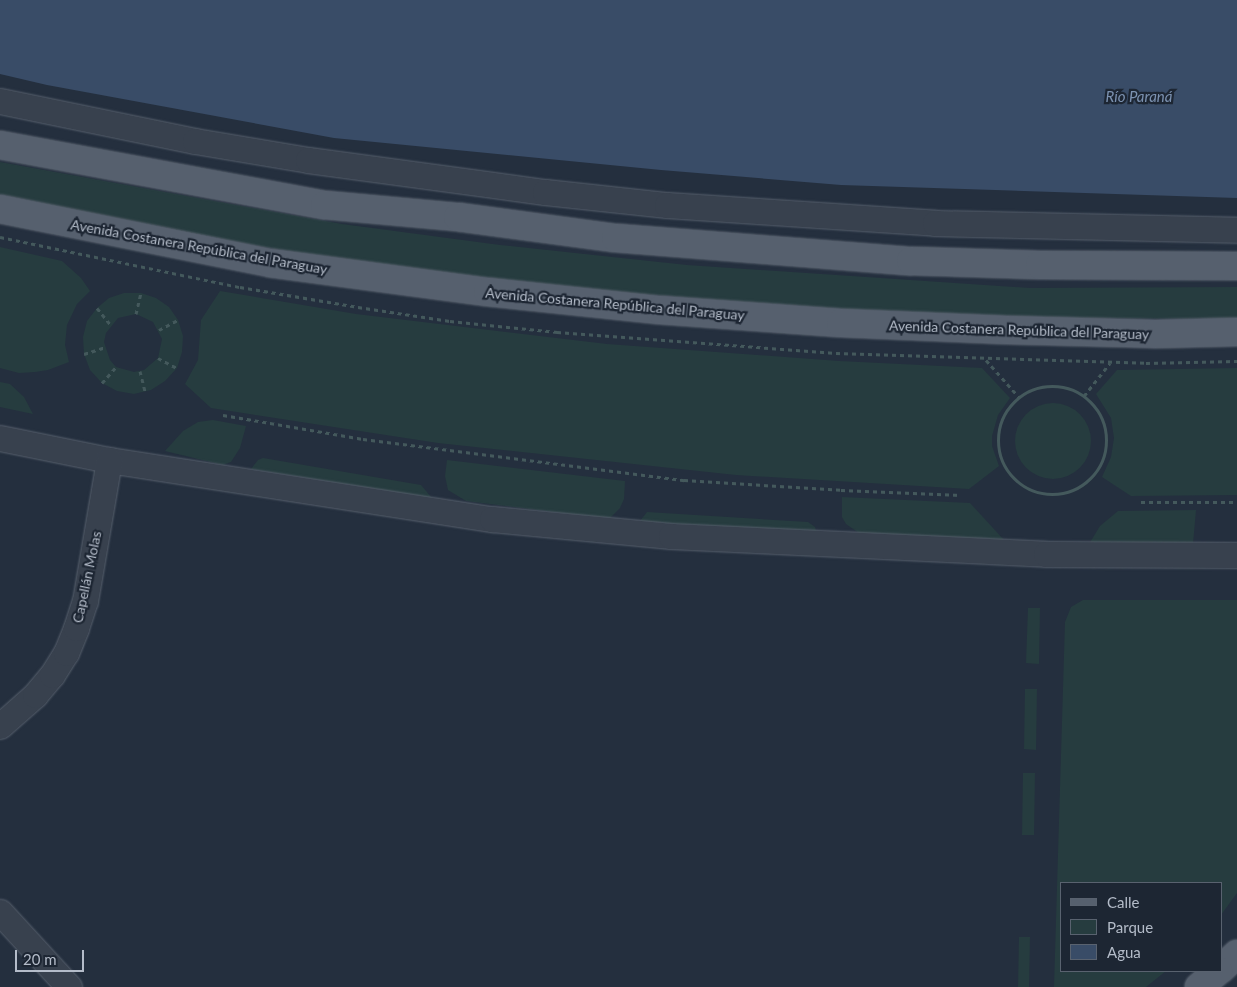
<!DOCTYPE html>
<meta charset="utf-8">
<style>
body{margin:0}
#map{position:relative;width:1237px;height:987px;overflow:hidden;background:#242f3e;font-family:Lato,sans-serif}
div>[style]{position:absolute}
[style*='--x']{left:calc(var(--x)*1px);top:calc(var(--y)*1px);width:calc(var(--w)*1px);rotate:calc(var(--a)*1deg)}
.green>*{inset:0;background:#263c3f}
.round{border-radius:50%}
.water>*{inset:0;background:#394c67}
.path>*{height:3px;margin-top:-1.5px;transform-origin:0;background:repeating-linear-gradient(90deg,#44595c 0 4px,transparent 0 8px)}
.path>.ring{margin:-1.5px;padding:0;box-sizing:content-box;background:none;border:3px solid #44595c;border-radius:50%}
.roads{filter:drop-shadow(0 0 1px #565f6c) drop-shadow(0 0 1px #565f6c)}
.minor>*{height:25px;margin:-12.5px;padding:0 12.5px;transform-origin:12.5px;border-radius:12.5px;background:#38414e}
.major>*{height:28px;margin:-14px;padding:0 14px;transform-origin:14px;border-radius:14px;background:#56606e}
span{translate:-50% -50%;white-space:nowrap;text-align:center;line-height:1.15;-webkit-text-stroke:4.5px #1d2633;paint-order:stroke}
.street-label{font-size:14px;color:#b4bcc9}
.water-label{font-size:15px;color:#7c92b1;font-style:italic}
.legend{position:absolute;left:1060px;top:882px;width:162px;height:90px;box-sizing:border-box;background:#1d2633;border:1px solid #59626f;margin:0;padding:6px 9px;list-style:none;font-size:15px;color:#b4bcc9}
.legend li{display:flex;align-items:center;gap:10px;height:25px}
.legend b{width:25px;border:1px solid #59626f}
.scale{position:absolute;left:15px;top:950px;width:69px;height:22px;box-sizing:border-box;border:2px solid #b4bcc9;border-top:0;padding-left:6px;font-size:15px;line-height:18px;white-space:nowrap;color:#b4bcc9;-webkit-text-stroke:4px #1d2633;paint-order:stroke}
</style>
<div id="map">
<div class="green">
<div style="clip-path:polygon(0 162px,342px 224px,500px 245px,687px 265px,1030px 288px,1237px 287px,1237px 319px,1030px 318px,845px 311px,494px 282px,333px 259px,163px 230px,0 195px)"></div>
<div style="clip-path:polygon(0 247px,62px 261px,81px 278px,90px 291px,77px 304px,67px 325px,65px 345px,69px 362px,48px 370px,35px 372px,19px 373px,0 368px)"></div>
<div style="clip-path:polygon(220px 291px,356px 314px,607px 344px,839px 361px,982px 368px,1010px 398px,998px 415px,992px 436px,992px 446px,999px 466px,969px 489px,736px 475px,438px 443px,211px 408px,185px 384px,198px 360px,201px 320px)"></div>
<div style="clip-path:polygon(evenodd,124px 293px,141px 293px,156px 298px,169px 307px,178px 320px,183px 336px,182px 352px,177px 368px,165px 381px,151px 390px,134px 394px,117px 391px,102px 383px,90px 370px,84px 354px,83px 337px,87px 321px,97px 308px,109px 298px,124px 293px,136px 314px,153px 322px,162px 339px,158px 358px,144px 370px,134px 372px,116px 367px,110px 360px,104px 342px,106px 333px,118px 318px,136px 314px)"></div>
<div style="clip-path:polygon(1237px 368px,1237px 495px,1131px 496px,1102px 477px,1111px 457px,1114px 438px,1111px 418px,1096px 394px,1117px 370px)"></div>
<div style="clip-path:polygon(0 382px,10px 384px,24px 397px,33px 414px,0 407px)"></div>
<div class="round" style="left:1015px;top:403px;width:76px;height:76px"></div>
<div style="clip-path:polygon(213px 420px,246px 426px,240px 448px,231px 462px,223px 465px,165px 451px,183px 431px,198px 422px)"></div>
<div style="clip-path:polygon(263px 458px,421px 485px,432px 498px,251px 469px,258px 460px)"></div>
<div style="clip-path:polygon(447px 460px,625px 481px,624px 499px,620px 508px,609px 519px,466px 501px,448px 490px,445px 476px)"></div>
<div style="clip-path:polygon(842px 497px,970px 503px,1005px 541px,859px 533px,846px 524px,842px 517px)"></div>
<div style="clip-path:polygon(1196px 510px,1193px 544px,1089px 544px,1100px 526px,1118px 511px)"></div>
<div style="clip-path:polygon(647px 512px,808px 522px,815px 527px,817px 534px,640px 521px)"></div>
<div style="clip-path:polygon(1083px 600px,1237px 600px,1237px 893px,1221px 915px,1221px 883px,1061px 883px,1061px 971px,1166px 971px,1146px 987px,1054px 987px,1065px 622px,1071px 607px)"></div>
<div style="clip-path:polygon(1028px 608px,1040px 608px,1039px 664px,1026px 663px)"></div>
<div style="clip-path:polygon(1025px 689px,1037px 689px,1036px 750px,1024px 749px)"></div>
<div style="clip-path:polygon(1023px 773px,1035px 773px,1034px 835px,1022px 835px)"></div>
<div style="clip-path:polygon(1019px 937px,1030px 937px,1029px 987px,1018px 987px)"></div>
</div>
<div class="water">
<div style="clip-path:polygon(0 0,1237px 0,1237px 198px,841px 185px,661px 170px,334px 138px,47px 85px,0 74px)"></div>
</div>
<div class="path">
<div style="--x:0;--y:237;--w:245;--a:11.8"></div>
<div style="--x:240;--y:287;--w:120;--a:9.6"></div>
<div style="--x:358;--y:307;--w:93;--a:8.7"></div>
<div style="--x:450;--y:321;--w:108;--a:5.9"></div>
<div style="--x:557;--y:332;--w:280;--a:4.3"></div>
<div style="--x:836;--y:353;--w:310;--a:1.8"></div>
<div style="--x:1146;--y:363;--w:91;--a:-1.3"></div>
<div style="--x:97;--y:308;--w:22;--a:51"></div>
<div style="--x:136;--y:314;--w:22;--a:-77"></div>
<div style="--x:159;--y:330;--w:21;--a:-28"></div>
<div style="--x:84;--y:354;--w:22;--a:-18"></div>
<div style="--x:158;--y:358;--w:21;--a:28"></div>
<div style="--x:986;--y:360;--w:50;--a:48.3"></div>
<div style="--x:140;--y:371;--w:21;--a:76"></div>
<div style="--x:102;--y:383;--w:21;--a:-49"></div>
<div class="ring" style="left:998px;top:386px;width:105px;height:105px"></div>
<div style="--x:1084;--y:396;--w:42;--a:-51.8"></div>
<div style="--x:223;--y:415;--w:142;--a:9.7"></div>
<div style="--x:363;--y:439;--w:324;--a:7.3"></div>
<div style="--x:684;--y:480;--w:157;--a:3.6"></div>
<div style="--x:841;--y:490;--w:120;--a:2.4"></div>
<div style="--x:1141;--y:502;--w:96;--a:0"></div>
</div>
<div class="roads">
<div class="minor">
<div style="--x:0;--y:101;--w:199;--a:11.6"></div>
<div style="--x:195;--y:141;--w:115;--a:9.5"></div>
<div style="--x:308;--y:160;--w:239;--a:7.7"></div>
<div style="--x:545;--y:192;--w:123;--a:6.1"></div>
<div style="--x:667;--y:205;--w:269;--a:3.8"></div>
<div style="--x:935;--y:223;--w:302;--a:1.3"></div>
<div style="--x:0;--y:438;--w:111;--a:11.4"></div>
<div style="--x:109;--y:460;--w:388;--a:8.8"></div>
<div style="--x:492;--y:519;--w:180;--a:5.4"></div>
<div style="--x:671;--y:536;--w:375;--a:2.7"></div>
<div style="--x:1046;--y:554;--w:191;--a:0.3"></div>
<div style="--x:0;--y:726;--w:47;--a:-41.5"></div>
<div style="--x:35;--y:695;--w:26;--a:-50"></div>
<div style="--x:52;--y:675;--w:26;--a:-58"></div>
<div style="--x:66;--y:653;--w:27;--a:-68"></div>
<div style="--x:76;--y:628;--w:28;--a:-72"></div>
<div style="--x:85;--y:601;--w:143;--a:-80.3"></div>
<div style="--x:0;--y:912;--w:102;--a:47.4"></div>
</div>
<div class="major">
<div style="--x:0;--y:145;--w:330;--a:10.5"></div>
<div style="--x:325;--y:205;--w:134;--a:5.2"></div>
<div style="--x:458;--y:217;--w:159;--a:7.6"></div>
<div style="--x:616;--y:238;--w:296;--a:4.5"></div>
<div style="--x:911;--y:261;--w:129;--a:1.8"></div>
<div style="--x:1040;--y:265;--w:197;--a:0.3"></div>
<div style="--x:0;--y:209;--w:275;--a:11.3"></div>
<div style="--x:270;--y:263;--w:220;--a:7.6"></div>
<div style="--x:488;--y:292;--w:173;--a:6"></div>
<div style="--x:660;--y:310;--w:181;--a:4.1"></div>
<div style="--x:841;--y:323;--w:166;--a:2.4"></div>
<div style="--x:1007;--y:330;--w:148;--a:1.5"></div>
<div style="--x:1155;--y:334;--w:82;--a:-1.4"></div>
<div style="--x:1221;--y:969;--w:22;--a:-43"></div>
<div style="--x:1199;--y:987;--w:25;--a:-40"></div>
</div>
</div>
<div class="street-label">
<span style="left:199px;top:247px;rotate:10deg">Avenida Costanera República del Paraguay</span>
<span style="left:615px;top:304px;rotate:5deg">Avenida Costanera República del Paraguay</span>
<span style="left:1019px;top:330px;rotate:2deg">Avenida Costanera República del Paraguay</span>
<span style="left:87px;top:577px;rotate:-78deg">Capellán Molas</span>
</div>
<div class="water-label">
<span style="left:1139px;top:97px">Río Paraná</span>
</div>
<ul class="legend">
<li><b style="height:6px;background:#56606e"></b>Calle</li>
<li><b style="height:14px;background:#263c3f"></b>Parque</li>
<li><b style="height:14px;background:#394c67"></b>Agua</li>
</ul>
<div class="scale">20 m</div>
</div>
